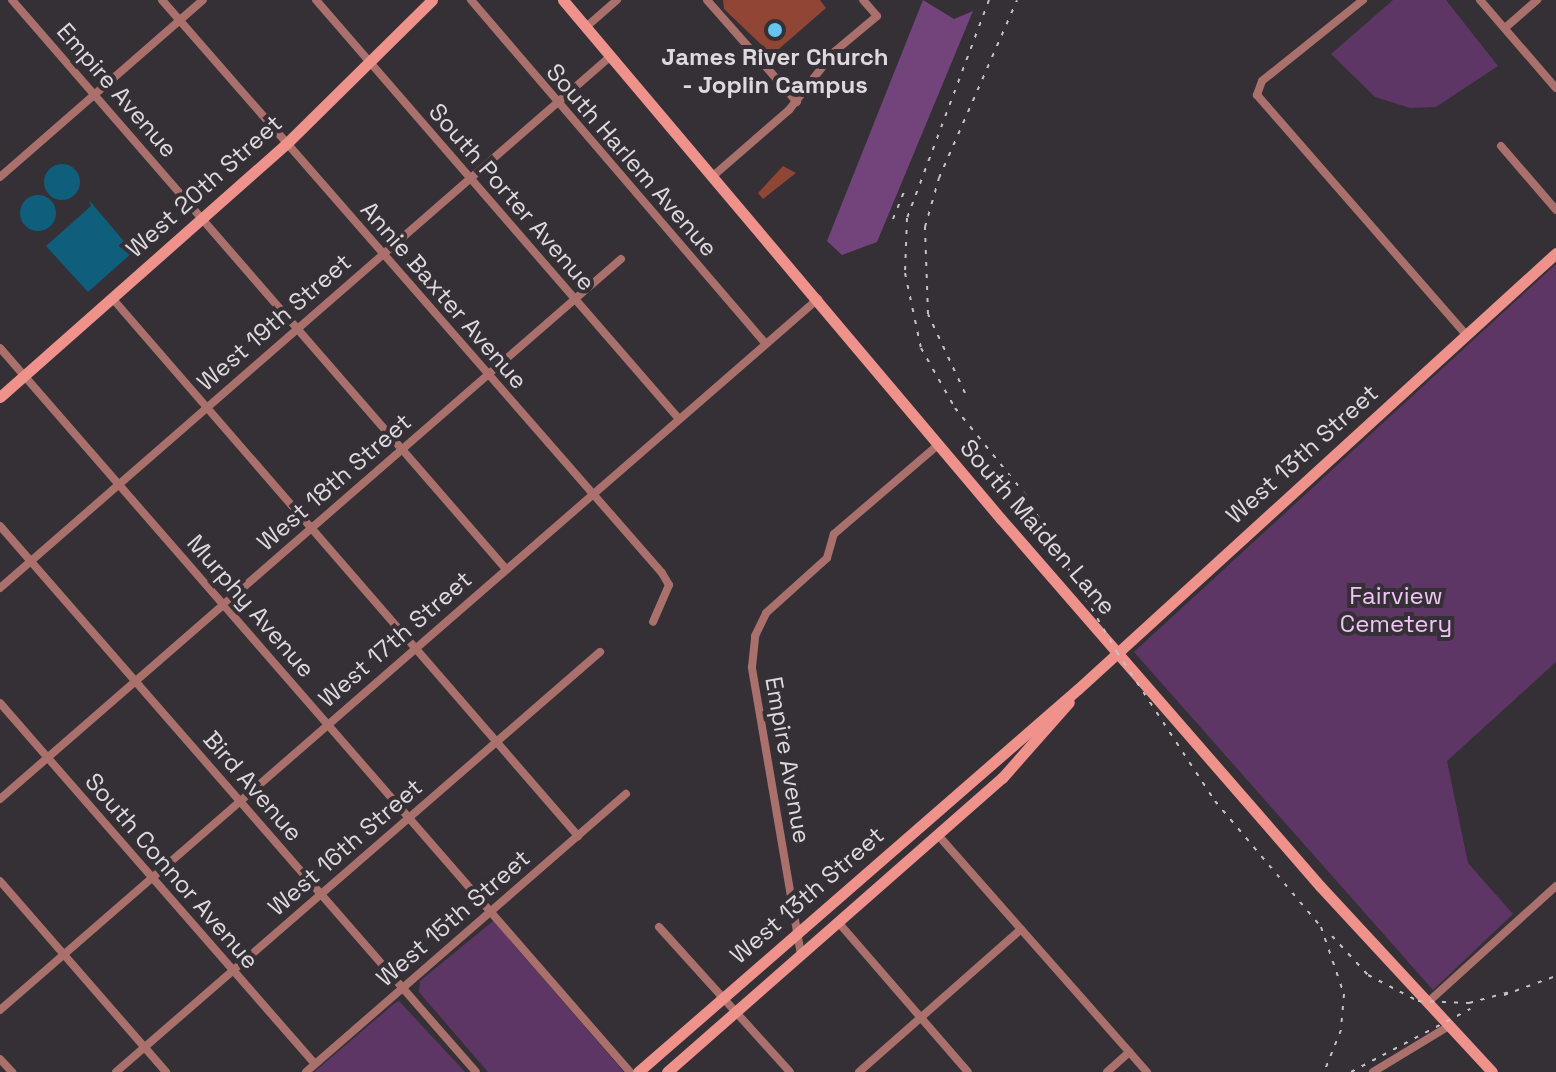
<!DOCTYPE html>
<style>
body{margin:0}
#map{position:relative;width:1556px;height:1072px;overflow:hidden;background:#352f36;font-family:"Space Grotesk",sans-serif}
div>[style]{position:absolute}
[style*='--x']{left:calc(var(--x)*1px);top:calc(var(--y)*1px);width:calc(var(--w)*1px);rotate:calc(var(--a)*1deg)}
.green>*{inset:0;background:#5e3665}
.forest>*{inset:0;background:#73437c}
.water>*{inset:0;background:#0e5e7c}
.round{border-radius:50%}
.building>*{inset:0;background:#904535}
.street>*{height:8px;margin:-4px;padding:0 4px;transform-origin:4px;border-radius:4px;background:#aa706b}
.secondary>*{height:11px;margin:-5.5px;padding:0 5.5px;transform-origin:5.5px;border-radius:5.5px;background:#ee928b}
.rail>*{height:2px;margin-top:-1px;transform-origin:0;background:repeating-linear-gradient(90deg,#c6c1c7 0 4px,transparent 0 12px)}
.dots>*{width:22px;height:22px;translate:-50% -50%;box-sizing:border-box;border:4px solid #352f36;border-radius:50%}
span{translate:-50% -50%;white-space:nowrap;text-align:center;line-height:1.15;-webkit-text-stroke:8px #352f36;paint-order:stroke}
.poi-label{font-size:24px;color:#ddd9de;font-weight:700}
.street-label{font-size:24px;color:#ddd9de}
.park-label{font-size:24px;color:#efc5f7}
</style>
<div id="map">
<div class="green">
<div style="clip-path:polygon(1393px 0,1446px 0,1498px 66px,1436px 107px,1410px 108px,1375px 97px,1331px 54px)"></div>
<div style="clip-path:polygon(1556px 264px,1556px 662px,1447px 761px,1468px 863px,1513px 914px,1433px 990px,1134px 652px)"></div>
<div style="clip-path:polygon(493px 921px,495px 923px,624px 1072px,488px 1072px,419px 992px,420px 981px)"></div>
<div style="clip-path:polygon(399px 1001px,465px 1072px,314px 1072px,395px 1003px)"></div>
</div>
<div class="forest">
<div style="clip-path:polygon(923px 0,954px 19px,973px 11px,877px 242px,842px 255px,827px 241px)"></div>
</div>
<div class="water">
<div class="round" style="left:44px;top:164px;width:36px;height:36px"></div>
<div class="round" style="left:20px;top:195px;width:36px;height:36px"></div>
<div style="clip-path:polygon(89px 200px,133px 252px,88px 292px,46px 246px,91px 206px)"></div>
</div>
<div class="building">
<div style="clip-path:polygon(723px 0,820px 0,826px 8px,772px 55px,724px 9px)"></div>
<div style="clip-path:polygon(783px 166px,796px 173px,763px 199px,758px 193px)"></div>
</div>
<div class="street">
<div style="--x:12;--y:0;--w:754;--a:49.04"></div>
<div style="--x:162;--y:0;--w:760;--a:48.89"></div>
<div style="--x:662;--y:573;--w:14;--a:60"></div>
<div style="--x:669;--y:585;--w:40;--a:113.4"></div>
<div style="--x:316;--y:0;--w:554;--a:49.1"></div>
<div style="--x:471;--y:0;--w:453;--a:49.4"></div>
<div style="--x:707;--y:0;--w:136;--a:48.6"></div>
<div style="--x:1363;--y:0;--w:129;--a:141.3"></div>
<div style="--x:1262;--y:81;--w:15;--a:110"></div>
<div style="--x:1257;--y:95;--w:318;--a:48.9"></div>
<div style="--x:1480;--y:0;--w:116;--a:49.2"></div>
<div style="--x:586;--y:27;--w:41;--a:-41.1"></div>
<div style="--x:1505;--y:28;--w:43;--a:-41.2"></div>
<div style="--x:1501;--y:146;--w:84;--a:49.3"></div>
<div style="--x:713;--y:176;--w:101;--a:-41"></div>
<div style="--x:789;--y:110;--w:73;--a:-52.2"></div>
<div style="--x:834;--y:52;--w:56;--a:-39.9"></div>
<div style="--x:877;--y:16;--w:21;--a:-131"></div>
<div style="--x:0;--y:177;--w:269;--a:-41.1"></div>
<div style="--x:112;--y:298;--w:712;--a:49.1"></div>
<div style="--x:0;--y:348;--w:960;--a:48.97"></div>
<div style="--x:0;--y:526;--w:724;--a:48.92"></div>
<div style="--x:0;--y:588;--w:810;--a:-41.05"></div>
<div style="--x:0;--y:703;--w:479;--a:48.9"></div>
<div style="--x:0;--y:799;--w:823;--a:-41.01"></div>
<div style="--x:938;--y:835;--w:316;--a:48.6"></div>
<div style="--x:0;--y:881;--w:253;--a:49"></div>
<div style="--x:838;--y:922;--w:198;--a:49.1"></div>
<div style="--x:659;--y:927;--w:195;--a:47.9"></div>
<div style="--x:801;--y:955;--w:292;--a:-99.7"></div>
<div style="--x:752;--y:667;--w:31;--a:-84"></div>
<div style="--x:755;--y:636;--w:25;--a:-64"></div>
<div style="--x:766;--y:613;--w:82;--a:-42"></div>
<div style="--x:827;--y:558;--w:25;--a:-74"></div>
<div style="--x:834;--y:534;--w:138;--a:-40.6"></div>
<div style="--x:1427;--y:1003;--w:174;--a:-42.2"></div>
<div style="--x:0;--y:1010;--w:1084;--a:-41"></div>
<div style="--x:0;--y:1059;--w:18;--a:47"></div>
<div style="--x:116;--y:1072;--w:641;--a:-40.95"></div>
<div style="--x:306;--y:1072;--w:424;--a:-41"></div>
<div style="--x:859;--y:1072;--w:216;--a:-41.4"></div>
<div style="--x:1107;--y:1072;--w:30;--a:-42"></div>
<div style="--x:1373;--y:1072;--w:89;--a:-31.2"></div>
</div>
<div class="secondary">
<div style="--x:563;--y:0;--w:679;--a:49.84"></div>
<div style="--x:1001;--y:519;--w:486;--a:49"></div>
<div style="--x:1320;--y:886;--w:253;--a:47.2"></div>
<div style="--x:0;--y:397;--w:382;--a:-41.5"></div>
<div style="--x:286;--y:144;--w:205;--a:-44.6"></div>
<div style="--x:638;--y:1072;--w:583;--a:-41.04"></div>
<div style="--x:1078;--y:689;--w:647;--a:-42.37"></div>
<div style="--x:667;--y:1072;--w:446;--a:-41.3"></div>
<div style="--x:1002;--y:778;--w:101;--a:-48.6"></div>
</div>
<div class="rail">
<div style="--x:989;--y:0;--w:233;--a:110.6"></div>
<div style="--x:907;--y:218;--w:55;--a:92.1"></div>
<div style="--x:905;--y:273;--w:77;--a:78"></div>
<div style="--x:921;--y:348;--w:69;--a:60.5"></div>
<div style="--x:955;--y:408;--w:111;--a:50.9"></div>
<div style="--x:1025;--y:494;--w:183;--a:59.8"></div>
<div style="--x:1117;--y:652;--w:178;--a:56.7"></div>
<div style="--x:1215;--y:801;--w:165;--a:49.9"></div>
<div style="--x:1321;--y:927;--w:71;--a:71.1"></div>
<div style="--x:1344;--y:994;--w:36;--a:95"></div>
<div style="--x:1341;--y:1030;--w:45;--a:112"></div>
<div style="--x:893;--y:219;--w:32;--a:-68"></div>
<div style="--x:965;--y:393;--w:87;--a:-115.1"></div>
<div style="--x:928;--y:314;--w:87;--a:-92"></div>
<div style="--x:925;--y:227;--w:51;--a:-74.1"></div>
<div style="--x:939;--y:178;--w:194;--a:-66.3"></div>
<div style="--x:1332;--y:936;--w:53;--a:47.3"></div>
<div style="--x:1368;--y:975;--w:56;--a:27.5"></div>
<div style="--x:1418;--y:1001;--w:51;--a:2.2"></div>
<div style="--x:1469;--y:1003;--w:46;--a:-15.3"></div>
<div style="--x:1504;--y:995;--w:55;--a:-20.1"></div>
<div style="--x:1351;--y:1072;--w:135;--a:-27.9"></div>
</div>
<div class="dots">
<div style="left:775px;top:30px;background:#65c5ee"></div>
</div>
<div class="poi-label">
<span style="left:775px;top:71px">James River Church<br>- Joplin Campus</span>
</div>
<div class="street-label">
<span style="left:117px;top:90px;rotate:49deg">Empire Avenue</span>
<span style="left:632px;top:160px;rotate:49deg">South Harlem Avenue</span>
<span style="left:204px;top:186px;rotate:-42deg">West 20th Street</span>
<span style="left:512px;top:197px;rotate:49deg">South Porter Avenue</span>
<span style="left:444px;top:295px;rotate:49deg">Annie Baxter Avenue</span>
<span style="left:274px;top:322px;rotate:-41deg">West 19th Street</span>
<span style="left:1302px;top:454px;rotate:-42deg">West 13th Street</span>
<span style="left:334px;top:482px;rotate:-41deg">West 18th Street</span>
<span style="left:1038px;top:527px;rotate:49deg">South Maiden Lane</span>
<span style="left:251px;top:606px;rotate:49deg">Murphy Avenue</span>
<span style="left:395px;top:639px;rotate:-41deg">West 17th Street</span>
<span style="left:788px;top:760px;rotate:80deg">Empire Avenue</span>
<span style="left:253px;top:786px;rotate:49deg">Bird Avenue</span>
<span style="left:345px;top:847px;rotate:-41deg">West 16th Street</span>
<span style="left:172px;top:871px;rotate:49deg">South Connor Avenue</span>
<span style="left:807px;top:895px;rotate:-41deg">West 13th Street</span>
<span style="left:453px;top:918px;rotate:-41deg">West 15th Street</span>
</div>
<div class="park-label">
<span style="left:1396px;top:610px">Fairview<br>Cemetery</span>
</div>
</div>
